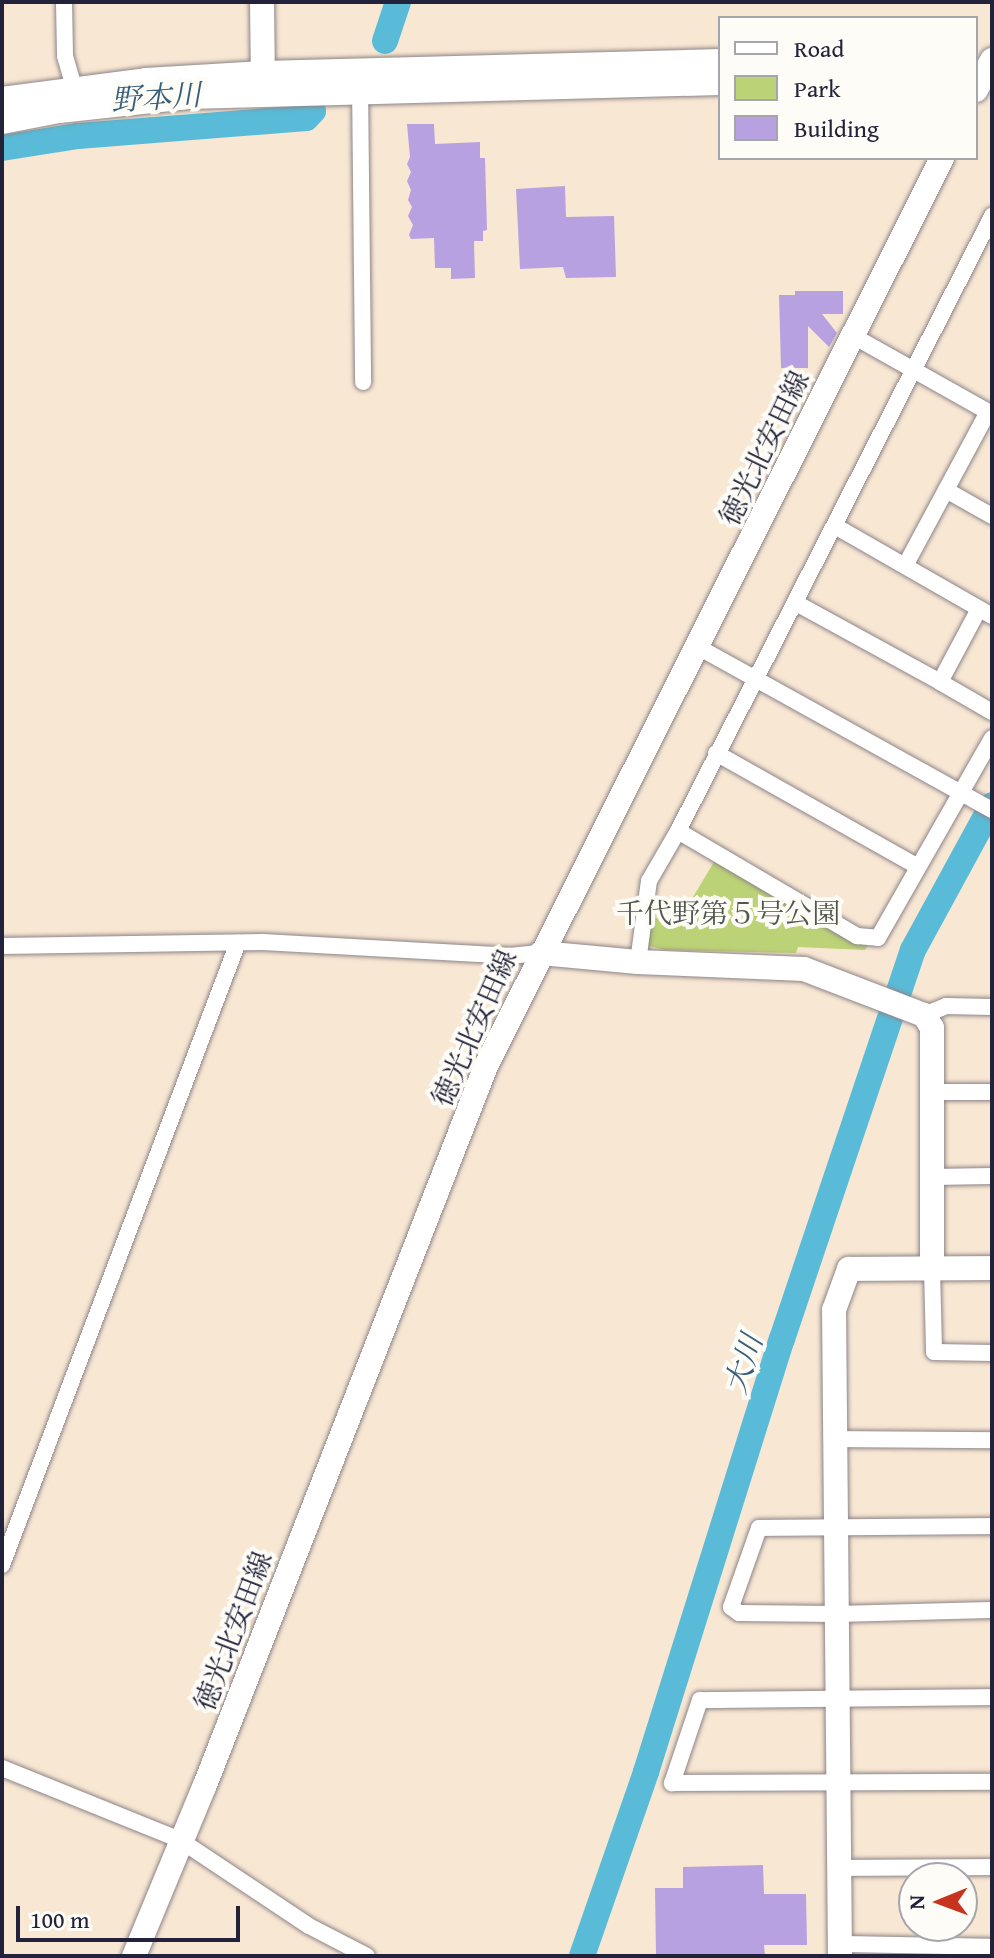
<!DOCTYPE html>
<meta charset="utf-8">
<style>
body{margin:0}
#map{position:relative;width:994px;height:1958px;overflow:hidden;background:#f8e7d3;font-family:"Gentium Book Plus","Noto Serif JP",serif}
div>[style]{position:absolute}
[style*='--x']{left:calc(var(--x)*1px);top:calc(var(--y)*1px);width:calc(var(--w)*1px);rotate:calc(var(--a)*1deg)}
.green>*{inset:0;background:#bcd276}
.river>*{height:26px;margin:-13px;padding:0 13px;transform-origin:13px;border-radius:13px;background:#59bbd8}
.building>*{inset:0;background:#b7a1e1}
.roads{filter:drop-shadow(0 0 2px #8d8487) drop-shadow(0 0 2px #8d8487)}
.street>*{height:16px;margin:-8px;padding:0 8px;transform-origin:8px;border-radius:8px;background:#fff}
.secondary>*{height:24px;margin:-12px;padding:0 12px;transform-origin:12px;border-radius:12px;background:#fff}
span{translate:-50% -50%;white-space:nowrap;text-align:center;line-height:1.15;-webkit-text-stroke:8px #fdfcf7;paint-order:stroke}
.street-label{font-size:28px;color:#22223b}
.park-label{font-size:28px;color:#50574d}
.water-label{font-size:30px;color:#385f7a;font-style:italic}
.frame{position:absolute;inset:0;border:4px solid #22223b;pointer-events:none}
.legend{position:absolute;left:718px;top:16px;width:260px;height:144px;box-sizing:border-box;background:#fdfcf7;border:2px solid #a5a5ac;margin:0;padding:10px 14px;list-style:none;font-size:24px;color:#22223b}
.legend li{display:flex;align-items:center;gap:16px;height:40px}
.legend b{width:40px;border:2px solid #a5a5ac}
.north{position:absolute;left:898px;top:1862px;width:80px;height:80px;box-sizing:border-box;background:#fdfcf7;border:2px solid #a5a5ac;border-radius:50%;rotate:269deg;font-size:22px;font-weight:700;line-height:32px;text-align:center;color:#22223b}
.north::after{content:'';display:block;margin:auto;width:28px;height:36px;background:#c8321e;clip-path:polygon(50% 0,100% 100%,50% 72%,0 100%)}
.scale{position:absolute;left:16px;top:1906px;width:224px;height:36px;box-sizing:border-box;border:4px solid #22223b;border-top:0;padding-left:10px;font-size:24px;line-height:28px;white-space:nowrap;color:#22223b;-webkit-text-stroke:6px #fdfcf7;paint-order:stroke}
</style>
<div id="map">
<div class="green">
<div style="clip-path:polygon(714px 862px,868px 946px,865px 950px,798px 947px,796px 953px,665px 950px,645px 945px,648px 918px,681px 917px)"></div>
</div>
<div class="river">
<div style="--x:385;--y:41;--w:41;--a:-71.6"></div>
<div style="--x:2;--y:148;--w:77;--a:-9"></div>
<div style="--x:78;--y:136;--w:229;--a:-4.5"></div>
<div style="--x:306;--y:118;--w:10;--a:-45"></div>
<div style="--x:582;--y:1956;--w:195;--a:-70.8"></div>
<div style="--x:646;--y:1772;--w:454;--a:-72.6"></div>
<div style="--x:782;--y:1339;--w:410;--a:-71.4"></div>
<div style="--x:913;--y:950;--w:165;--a:-61.4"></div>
</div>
<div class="building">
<div style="clip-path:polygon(407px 124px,434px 124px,435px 144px,480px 142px,480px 158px,485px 158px,487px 230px,483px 231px,483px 241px,474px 241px,475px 278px,451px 279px,451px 268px,435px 268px,434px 238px,411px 239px,409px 235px,413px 225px,408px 216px,412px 207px,408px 200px,411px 190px,407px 181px,411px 172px,407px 164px,410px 157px)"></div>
<div style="clip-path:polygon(565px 186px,566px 217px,614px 216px,616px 277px,566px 278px,563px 267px,520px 269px,516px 189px)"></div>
<div style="clip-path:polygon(795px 291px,843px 291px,843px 314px,822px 314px,837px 333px,829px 347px,808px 326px,808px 368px,781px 368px,779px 295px,795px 295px)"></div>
<div style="clip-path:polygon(763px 1865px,764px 1894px,806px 1894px,807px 1945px,764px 1945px,765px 1956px,656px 1956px,655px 1888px,683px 1888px,683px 1867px)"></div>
</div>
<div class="roads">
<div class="street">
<div style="--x:64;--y:2;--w:54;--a:88.9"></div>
<div style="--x:65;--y:56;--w:33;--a:74"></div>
<div style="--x:360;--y:82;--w:300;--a:89.4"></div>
<div style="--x:853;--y:336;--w:159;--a:29.3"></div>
<div style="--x:946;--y:490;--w:53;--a:29.5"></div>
<div style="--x:835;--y:526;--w:181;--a:29.8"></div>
<div style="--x:905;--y:566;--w:175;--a:-61.7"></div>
<div style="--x:796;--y:603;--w:164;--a:28.7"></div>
<div style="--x:940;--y:682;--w:83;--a:-61.9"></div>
<div style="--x:698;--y:647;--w:336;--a:29"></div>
<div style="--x:940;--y:682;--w:60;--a:30"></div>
<div style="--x:716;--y:753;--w:232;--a:29.4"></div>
<div style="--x:678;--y:831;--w:208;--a:30.4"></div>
<div style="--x:857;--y:936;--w:21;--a:5"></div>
<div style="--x:878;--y:938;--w:230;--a:-60.3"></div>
<div style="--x:2;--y:946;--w:261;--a:-0.9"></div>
<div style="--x:263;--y:942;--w:247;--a:3.2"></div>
<div style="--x:510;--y:956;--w:31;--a:-6"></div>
<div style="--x:638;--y:962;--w:82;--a:-82.3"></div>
<div style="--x:649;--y:881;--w:58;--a:-59.9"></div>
<div style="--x:678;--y:831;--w:691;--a:-62.95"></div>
<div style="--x:924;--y:1015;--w:24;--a:-22"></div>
<div style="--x:946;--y:1006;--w:46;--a:1.2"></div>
<div style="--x:932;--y:1092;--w:60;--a:0"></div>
<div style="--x:932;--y:1177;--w:60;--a:-1"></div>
<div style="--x:932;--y:1268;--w:84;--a:88.6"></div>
<div style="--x:934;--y:1352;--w:58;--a:1"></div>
<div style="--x:834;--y:1439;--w:158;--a:0.4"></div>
<div style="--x:992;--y:1526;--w:233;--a:179.5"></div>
<div style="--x:759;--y:1528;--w:84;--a:109.5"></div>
<div style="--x:731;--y:1607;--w:10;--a:37"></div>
<div style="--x:739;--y:1613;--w:96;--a:0.6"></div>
<div style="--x:835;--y:1614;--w:157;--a:-1.5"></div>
<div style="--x:2;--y:1565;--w:663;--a:-69.24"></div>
<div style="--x:992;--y:1697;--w:292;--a:179.4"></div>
<div style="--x:700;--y:1700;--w:88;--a:108.6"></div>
<div style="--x:672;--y:1783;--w:320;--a:-0.2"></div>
<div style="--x:2;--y:1768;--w:192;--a:22"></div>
<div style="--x:180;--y:1840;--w:155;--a:33.7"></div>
<div style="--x:309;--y:1926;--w:65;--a:27.3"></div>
<div style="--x:839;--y:1868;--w:153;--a:-0.4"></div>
<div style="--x:840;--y:1944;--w:152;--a:1.1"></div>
</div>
<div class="secondary">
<div style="--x:262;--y:2;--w:86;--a:89.3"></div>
<div style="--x:976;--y:90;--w:34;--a:-62"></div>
<div style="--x:2;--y:99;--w:145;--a:-7.5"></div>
<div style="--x:146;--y:80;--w:117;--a:-3.4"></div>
<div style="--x:263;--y:73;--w:457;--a:-1.5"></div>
<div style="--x:2;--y:122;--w:58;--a:-10.9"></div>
<div style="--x:59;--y:111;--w:130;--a:-6.2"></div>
<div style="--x:188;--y:97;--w:532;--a:-1.51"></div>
<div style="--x:541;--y:953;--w:97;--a:5.3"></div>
<div style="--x:638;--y:962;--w:166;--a:2.4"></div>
<div style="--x:804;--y:969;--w:129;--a:21"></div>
<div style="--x:924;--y:1015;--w:15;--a:58"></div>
<div style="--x:932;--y:1028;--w:240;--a:90"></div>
<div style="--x:134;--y:1956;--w:185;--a:-67.5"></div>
<div style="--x:205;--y:1785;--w:772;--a:-68.65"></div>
<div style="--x:486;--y:1066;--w:1016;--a:-63.33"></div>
<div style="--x:840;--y:1956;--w:646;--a:-90.53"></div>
<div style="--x:834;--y:1310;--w:44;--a:-69.9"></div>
<div style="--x:849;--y:1269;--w:143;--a:-0.4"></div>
</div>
</div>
<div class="street-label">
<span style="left:764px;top:448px;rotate:-64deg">徳光北安田線</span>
<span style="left:474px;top:1028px;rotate:-66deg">徳光北安田線</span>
<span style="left:233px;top:1631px;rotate:-69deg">徳光北安田線</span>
</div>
<div class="park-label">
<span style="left:728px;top:913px">千代野第５号公園</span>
</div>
<div class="water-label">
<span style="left:156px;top:97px;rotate:-4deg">野本川</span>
<span style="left:743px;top:1364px;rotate:-72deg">大川</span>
</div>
<div class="frame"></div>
<ul class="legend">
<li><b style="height:10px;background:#fff"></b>Road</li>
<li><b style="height:22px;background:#bcd276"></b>Park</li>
<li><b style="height:22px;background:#b7a1e1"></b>Building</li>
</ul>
<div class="north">N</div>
<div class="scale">100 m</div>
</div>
